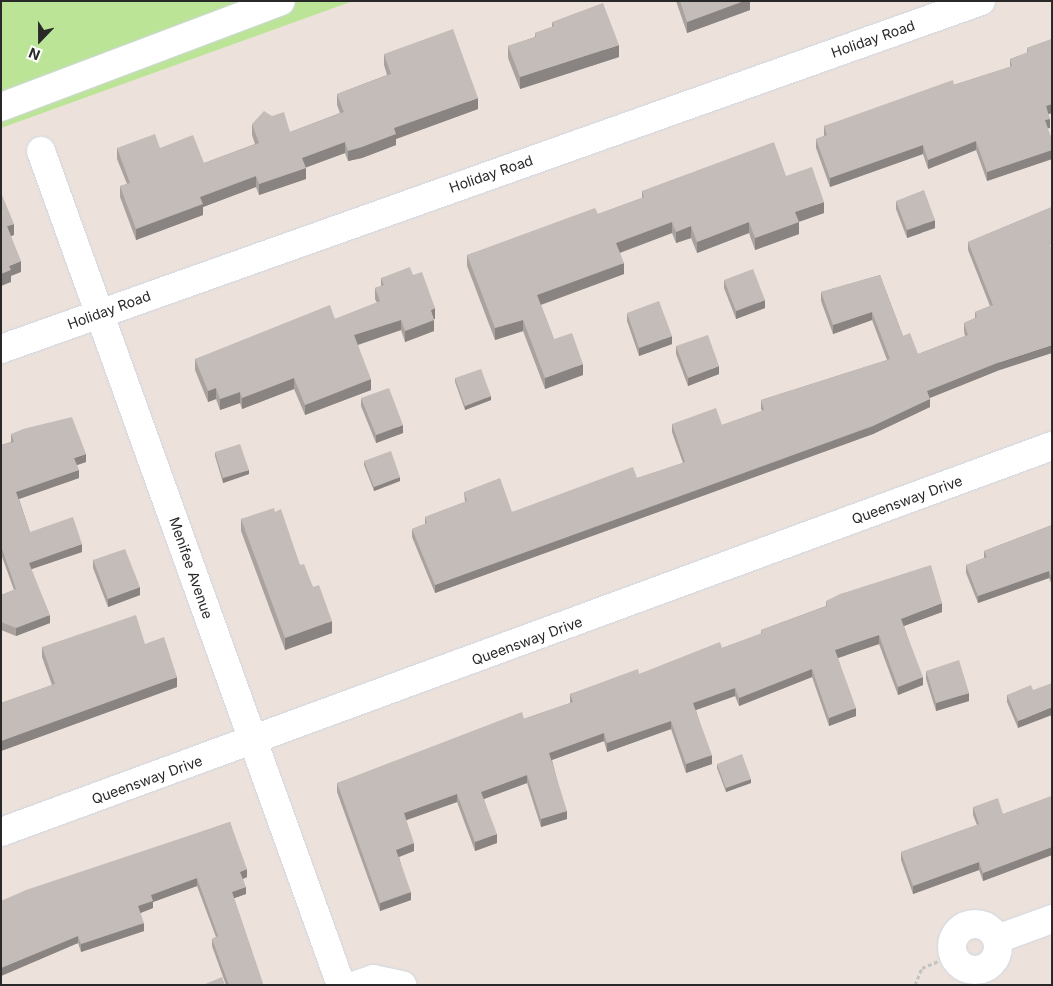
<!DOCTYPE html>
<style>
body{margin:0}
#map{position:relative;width:1053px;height:986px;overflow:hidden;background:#ece2db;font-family:Inter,sans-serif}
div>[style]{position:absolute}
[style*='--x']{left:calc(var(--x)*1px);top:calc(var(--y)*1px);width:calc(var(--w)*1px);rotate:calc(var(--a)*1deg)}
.green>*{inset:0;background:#bce496}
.path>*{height:3px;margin-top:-1.5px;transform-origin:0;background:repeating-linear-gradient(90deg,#c3c3c3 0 4px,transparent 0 6.5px)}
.roads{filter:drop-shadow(0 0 1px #d0d6e3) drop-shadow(0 0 1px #d0d6e3)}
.minor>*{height:28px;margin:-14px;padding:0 14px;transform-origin:14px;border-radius:14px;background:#fff}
.minor>.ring{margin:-14px;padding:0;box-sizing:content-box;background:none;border:28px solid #fff;border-radius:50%}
.wall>*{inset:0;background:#a9a29e}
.shaded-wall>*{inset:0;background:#898481}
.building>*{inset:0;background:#c4bcb8}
span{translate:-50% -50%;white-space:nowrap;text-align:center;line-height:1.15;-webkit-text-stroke:5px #fff;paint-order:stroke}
.street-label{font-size:14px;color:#292929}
.frame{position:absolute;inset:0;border:2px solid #292929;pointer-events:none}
.north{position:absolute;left:15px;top:15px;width:50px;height:50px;-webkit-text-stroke:4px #fff;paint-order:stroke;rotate:202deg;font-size:14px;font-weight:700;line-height:20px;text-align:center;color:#292929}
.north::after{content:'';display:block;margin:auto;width:18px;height:22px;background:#292929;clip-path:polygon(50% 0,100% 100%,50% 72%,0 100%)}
</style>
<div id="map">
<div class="green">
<div style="clip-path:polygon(1px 1px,353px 1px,1px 128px)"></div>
</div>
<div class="path">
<div style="--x:915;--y:985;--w:18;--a:-68"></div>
<div style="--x:922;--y:968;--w:34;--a:-23"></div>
</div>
<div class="roads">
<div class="minor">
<div style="--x:1;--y:107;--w:299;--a:-20.7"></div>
<div style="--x:41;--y:151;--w:886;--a:70.22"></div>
<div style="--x:1;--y:349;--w:1040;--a:-19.55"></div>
<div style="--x:1;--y:832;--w:1120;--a:-20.17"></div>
<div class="ring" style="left:952px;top:924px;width:18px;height:18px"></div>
<div style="--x:997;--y:939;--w:59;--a:-20"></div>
<div style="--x:356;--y:985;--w:18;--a:-19"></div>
<div style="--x:373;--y:979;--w:30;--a:12"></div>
</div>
</div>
<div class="wall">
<div style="clip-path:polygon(676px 1px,750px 1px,750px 10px,687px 33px)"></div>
<div style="clip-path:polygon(552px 22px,619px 57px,520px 89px,508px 58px,508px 46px,535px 37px,535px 33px,552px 27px)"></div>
<div style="clip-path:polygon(1052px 39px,1052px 113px,1048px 114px,1050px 128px,1047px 128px,1052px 140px,1052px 159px,987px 181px,976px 150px,928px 169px,923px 154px,830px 187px,816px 148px,816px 139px,824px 136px,824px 126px,1010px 67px,1010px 59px,1027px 53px,1027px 48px)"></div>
<div style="clip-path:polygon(384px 54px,478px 109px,396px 139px,396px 145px,362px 158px,348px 161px,345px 153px,306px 167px,306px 179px,259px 195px,256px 187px,203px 207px,203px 215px,136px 240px,120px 197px,120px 186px,127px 184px,117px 159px,117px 148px,160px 148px,204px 163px,255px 144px,252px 135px,252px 124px,290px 132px,340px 113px,337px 105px,337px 94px,387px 75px,384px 65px)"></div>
<div style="clip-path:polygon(786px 176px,824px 213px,799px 222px,799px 234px,755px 250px,749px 233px,697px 253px,691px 238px,676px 243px,672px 233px,620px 253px,624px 274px,541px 305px,554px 339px,583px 375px,545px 389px,523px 331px,495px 340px,467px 266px,467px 255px,598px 214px,642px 198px,642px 191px)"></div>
<div style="clip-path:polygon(896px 201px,935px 228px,907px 238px,896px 209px)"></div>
<div style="clip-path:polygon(1052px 207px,997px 371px,930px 398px,930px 407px,873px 434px,435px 593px,412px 537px,412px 529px,425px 524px,425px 517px,465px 502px,464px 492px,512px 512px,637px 478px,683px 463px,672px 432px,672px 424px,722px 425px,762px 411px,761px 409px,761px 400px,887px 360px,872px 320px,833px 334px,821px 301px,821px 292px,880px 275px,903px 336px,918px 354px,965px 336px,964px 331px,964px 323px,975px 318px,975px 312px,990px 306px,968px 250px,968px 242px)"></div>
<div style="clip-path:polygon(413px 275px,435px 319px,434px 319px,434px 331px,405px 342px,401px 330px,358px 345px,371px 390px,305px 415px,294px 389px,242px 409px,240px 403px,220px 410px,216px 399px,208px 402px,195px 370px,195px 359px,335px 319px,377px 303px,375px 299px,375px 288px,381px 286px,381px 278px)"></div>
<div style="clip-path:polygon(724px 280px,765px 308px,736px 319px,724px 288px)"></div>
<div style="clip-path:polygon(627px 313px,672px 344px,639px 356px,627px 321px)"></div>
<div style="clip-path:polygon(676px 346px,719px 374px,688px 386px,676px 354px)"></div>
<div style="clip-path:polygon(455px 378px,491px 400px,465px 410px,455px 382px)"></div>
<div style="clip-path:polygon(361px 398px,403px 433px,376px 443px,361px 406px)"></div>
<div style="clip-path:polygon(11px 434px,86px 462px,77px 465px,79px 478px,19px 499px,30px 532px,82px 552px,31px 569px,50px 623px,16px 636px,1px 630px,1px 595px,14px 590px,1px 554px,1px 445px,11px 442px)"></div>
<div style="clip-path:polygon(215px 452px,249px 474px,223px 483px,215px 456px)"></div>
<div style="clip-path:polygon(364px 461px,400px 481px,374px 491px,364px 465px)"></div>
<div style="clip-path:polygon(275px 512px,300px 565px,313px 587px,332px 633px,285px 650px,241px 531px,241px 519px)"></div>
<div style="clip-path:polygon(1052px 525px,1052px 585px,1049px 578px,978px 603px,966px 573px,966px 565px,984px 558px,984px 551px)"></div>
<div style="clip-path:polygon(93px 560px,140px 595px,108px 607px,93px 568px)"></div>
<div style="clip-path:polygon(826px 601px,942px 612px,904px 626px,923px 685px,898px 695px,879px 644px,838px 658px,856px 716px,829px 726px,812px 677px,739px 706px,735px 696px,696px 710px,712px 764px,686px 773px,671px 729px,607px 752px,604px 741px,552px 760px,567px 819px,541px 827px,527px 783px,484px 799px,497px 843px,475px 851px,457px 802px,406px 820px,414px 851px,399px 857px,411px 900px,380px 911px,337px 792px,337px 783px,570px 703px,570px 694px,639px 674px,722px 648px,761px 634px,761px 630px,826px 606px)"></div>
<div style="clip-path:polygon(145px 644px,177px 687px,1px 751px,1px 703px,52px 685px,42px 657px,42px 647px)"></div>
<div style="clip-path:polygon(926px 671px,969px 701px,936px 711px,926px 679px)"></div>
<div style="clip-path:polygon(1033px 690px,1018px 728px,1007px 702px,1007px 695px)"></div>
<div style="clip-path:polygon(717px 764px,751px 783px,726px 792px,717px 768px)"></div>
<div style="clip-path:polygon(1052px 796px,1052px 855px,983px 881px,979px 870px,913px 894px,901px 860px,901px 852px,977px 825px,973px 815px,973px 807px,1003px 814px)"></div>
<div style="clip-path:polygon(230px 822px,247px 877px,243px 879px,246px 894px,234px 898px,263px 985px,226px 985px,212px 946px,212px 939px,216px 937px,197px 886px,153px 902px,153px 908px,140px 913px,144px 931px,81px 952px,78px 943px,1px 976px,1px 901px)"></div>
</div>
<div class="shaded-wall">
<div style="clip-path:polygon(744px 1px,750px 1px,750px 10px,687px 33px,687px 22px)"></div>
<div style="clip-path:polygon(619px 45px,619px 57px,520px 89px,520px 77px)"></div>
<div style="clip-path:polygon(478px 98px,478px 109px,396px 139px,396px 145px,362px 158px,348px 161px,348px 151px,394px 128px)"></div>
<div style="clip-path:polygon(1052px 104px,1052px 113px,1046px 115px,1046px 106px)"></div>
<div style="clip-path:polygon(1050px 119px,1050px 128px,1045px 129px,1045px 120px)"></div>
<div style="clip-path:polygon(976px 141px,976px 150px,928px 169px,928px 160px)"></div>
<div style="clip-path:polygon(345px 142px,345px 153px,302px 169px,302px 158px)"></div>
<div style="clip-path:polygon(923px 145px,923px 154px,830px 187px,830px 178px)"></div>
<div style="clip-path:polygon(1052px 150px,1052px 159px,987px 181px,987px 172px)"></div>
<div style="clip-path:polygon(306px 168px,306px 179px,259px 195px,259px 184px)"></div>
<div style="clip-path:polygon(256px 176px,256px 187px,203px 207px,203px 215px,136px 240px,136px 229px,200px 197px)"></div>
<div style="clip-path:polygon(824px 202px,824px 213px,795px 223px,795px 212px)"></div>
<div style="clip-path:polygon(935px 220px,935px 228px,907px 238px,907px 230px)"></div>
<div style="clip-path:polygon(672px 222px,672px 233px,616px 254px,616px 243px)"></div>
<div style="clip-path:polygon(749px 222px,749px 233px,697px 253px,697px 242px)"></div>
<div style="clip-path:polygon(799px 222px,799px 234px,755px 250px,755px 238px)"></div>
<div style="clip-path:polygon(14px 224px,14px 235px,7px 238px,7px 226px)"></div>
<div style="clip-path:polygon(691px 226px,691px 238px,676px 243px,676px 232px)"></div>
<div style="clip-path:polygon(21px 261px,21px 272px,11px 276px,11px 282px,1px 286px,1px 274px,9px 266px)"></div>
<div style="clip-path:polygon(624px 263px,624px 274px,537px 306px,537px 295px)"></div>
<div style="clip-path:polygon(765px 300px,765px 308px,736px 319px,736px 311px)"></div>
<div style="clip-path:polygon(435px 308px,435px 319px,431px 320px,431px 310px)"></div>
<div style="clip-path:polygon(872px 312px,872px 320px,833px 334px,833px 325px)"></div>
<div style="clip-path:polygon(401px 320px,401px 330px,354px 346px,354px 335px)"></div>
<div style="clip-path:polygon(434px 320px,434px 331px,405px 342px,405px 331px)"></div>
<div style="clip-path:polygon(523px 320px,523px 331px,495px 340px,495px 328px)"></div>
<div style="clip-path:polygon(672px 336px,672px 344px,639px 356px,639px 348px)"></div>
<div style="clip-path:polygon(1052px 345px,1052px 353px,997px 371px,927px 399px,927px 391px,997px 363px)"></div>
<div style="clip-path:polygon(583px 364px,583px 375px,545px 389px,545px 378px)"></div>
<div style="clip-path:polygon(719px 366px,719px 374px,688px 386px,688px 378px)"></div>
<div style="clip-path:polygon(294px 378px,294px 389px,242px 409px,242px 398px)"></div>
<div style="clip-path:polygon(371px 379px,371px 390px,305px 415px,305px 405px)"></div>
<div style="clip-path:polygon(216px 388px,216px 399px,208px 402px,208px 391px)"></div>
<div style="clip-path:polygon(240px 392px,240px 403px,220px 410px,220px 399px)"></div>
<div style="clip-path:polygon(491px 396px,491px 400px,465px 410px,465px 406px)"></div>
<div style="clip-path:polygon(930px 399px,930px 407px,873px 434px,435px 593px,435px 585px)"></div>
<div style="clip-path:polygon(403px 425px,403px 433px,376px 443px,376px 435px)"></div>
<div style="clip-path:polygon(86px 454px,86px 462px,74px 466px,74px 458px)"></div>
<div style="clip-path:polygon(79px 470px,79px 478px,16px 500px,16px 492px)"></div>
<div style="clip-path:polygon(249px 470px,249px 474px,223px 483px,223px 478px)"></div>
<div style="clip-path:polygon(400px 477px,400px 481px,374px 491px,374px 487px)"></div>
<div style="clip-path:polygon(82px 544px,82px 552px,29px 570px,29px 563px)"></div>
<div style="clip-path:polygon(1049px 571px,1049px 578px,978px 603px,978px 596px)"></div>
<div style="clip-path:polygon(140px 587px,140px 595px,108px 607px,108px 599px)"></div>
<div style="clip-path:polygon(942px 603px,942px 612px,901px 627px,901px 619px)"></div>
<div style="clip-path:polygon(50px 615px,50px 623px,16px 636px,16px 628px)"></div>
<div style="clip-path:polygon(332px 621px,332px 633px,285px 650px,285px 638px)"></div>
<div style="clip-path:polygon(879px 635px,879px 644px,835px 659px,835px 650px)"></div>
<div style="clip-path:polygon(812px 669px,812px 677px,739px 706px,739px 698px)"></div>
<div style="clip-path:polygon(177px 677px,177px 687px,1px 751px,1px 741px)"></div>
<div style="clip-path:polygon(923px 677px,923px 685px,898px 695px,898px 687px)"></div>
<div style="clip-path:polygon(735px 688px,735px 696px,693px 711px,693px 703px)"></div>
<div style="clip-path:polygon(969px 693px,969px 701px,936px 711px,936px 703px)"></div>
<div style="clip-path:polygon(1052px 707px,1052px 715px,1018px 728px,1018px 721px)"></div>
<div style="clip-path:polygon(856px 708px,856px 716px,829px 726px,829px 718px)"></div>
<div style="clip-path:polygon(671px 721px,671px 729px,607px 752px,607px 743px)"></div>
<div style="clip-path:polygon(604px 733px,604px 741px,549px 761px,549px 753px)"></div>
<div style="clip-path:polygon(712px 755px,712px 764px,686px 773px,686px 764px)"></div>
<div style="clip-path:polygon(527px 775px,527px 783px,481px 800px,481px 792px)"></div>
<div style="clip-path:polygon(751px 779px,751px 783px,726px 792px,726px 788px)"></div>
<div style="clip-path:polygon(457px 794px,457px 802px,404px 821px,404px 813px)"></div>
<div style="clip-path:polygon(567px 811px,567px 819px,541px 827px,541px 819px)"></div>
<div style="clip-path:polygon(497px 834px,497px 843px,475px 851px,475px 842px)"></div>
<div style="clip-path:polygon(414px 843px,414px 851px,396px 858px,396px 850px)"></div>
<div style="clip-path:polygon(1052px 847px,1052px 855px,983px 881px,983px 873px)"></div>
<div style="clip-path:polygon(979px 862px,979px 870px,913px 894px,913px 886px)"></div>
<div style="clip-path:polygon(247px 869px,247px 877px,240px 880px,240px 872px)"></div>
<div style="clip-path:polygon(197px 878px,197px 886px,153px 902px,153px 908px,138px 914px,138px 906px,151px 895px)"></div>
<div style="clip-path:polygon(246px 887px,246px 894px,232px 899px,232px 892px)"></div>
<div style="clip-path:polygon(411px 892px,411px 900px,380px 911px,380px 903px)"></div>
<div style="clip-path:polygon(144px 923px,144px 931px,81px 952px,81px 944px)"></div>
<div style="clip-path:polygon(78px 936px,78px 943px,1px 976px,1px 968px)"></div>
</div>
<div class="building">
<div style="clip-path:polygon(680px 1px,744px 1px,687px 22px)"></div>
<div style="clip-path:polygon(603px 3px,619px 45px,520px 77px,508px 46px,536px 37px,535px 33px,554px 26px,552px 22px)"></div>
<div style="clip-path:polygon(453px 29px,478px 98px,394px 128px,396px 134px,362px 147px,348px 151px,345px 142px,302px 158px,306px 168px,259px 184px,256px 176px,200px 197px,203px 204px,136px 229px,120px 186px,130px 183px,117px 148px,155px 134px,160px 148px,193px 135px,204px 163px,259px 143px,252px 124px,264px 111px,272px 116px,284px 112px,290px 132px,344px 112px,337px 94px,391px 74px,384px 54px)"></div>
<div style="clip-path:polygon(1052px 39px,1052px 104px,1046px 106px,1050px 119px,1045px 120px,1052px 140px,1052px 150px,987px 172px,976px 141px,928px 160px,923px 145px,830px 178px,816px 139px,827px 135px,824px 126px,953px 80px,954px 85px,1012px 66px,1010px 59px,1028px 52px,1027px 48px)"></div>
<div style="clip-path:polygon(774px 142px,786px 176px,812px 167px,824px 202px,795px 212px,799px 222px,755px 238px,749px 222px,697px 242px,691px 226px,676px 232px,672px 222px,616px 243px,624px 263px,537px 295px,554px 339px,572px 333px,583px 364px,545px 378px,523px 320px,495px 328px,467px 255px,595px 208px,598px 214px,644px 197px,642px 191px)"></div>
<div style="clip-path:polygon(924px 190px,935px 220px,907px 230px,896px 201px)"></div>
<div style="clip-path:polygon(1px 195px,2px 195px,14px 224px,7px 226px,21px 261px,9px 266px,11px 270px,1px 274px)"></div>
<div style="clip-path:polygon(1052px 207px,1052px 245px,1050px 245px,1052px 249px,1052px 345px,997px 363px,927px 391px,930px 399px,873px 426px,435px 585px,412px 529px,427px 523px,425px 517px,467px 501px,464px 492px,500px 478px,512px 512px,633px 467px,637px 478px,685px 462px,672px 424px,716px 408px,722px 425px,764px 410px,761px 400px,890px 359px,872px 312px,833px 325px,821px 292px,880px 275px,903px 336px,910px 333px,918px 354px,968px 335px,964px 323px,977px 317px,975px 312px,993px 305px,968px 242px)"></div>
<div style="clip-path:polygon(410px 267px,413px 275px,422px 272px,435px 308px,431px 310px,434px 320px,405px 331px,401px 320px,354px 335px,371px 379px,305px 405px,294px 378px,242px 398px,240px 392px,220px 399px,216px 388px,208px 391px,195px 359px,330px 305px,335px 319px,380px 301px,375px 288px,384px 285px,381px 278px)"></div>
<div style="clip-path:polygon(753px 269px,765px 300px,736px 311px,724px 280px)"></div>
<div style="clip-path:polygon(659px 301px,672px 336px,639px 348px,627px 313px)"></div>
<div style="clip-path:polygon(708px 335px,719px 366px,688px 378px,676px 346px)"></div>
<div style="clip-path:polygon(481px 369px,491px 396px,465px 406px,455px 378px)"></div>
<div style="clip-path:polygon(389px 388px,403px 425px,376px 435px,361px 398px)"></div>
<div style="clip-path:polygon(72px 417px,86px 454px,74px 458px,79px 470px,16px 492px,30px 532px,73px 517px,82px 544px,29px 563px,50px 615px,16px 628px,1px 622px,1px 595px,16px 589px,1px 546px,1px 445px,14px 442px,11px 434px,23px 429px)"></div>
<div style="clip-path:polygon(240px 444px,249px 470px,223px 478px,215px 452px)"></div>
<div style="clip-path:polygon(391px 451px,400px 477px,374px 487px,364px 461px)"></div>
<div style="clip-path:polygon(274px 508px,275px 512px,281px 509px,300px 565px,304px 564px,313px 587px,319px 585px,332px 621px,285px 638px,241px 519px)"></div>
<div style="clip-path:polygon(1052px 525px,1052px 577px,1049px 571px,978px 596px,966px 565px,987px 557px,984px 551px)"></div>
<div style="clip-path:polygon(125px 549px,140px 587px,108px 599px,93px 560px)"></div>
<div style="clip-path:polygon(931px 565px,942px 603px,901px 619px,923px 677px,898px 687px,879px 635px,835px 650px,856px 708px,829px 718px,812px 669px,739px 698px,735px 688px,693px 703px,712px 755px,686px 764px,671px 721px,607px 743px,604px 733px,549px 753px,567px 811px,541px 819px,527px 775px,481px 792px,497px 834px,475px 842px,457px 794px,404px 813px,414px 843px,396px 850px,411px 892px,380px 903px,337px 783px,522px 712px,524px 719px,573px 702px,570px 694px,638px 669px,639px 674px,720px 642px,722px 648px,762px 633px,761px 630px,827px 606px,826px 601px,840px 594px)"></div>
<div style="clip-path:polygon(136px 615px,145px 644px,164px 637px,177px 677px,1px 741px,1px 703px,55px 684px,42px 647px)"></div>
<div style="clip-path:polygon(959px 660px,969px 693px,936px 703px,926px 671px)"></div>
<div style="clip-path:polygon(1052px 683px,1052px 707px,1018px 721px,1007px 695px,1031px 685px,1033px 690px)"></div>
<div style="clip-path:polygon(742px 754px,751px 779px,726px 788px,717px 764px)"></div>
<div style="clip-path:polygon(1052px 796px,1052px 847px,983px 873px,979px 862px,913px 886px,901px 852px,979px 824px,973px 807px,998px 798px,1003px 814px)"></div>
<div style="clip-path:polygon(230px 822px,247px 869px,240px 872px,246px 887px,232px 892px,263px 983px,258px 985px,229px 985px,212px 939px,218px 936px,197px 878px,151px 895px,153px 901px,138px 906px,144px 923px,81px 944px,78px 936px,1px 968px,1px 901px,26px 890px)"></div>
<div style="clip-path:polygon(222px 977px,225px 985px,203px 985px)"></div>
</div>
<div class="street-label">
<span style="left:873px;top:39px;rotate:-19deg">Holiday Road</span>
<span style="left:491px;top:174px;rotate:-19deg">Holiday Road</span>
<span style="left:109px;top:310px;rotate:-20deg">Holiday Road</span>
<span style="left:907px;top:500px;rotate:-20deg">Queensway Drive</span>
<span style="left:191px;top:568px;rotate:71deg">Menifee Avenue</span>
<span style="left:527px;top:641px;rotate:-20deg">Queensway Drive</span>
<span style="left:147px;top:780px;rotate:-20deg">Queensway Drive</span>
</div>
<div class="frame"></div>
<div class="north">N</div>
</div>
